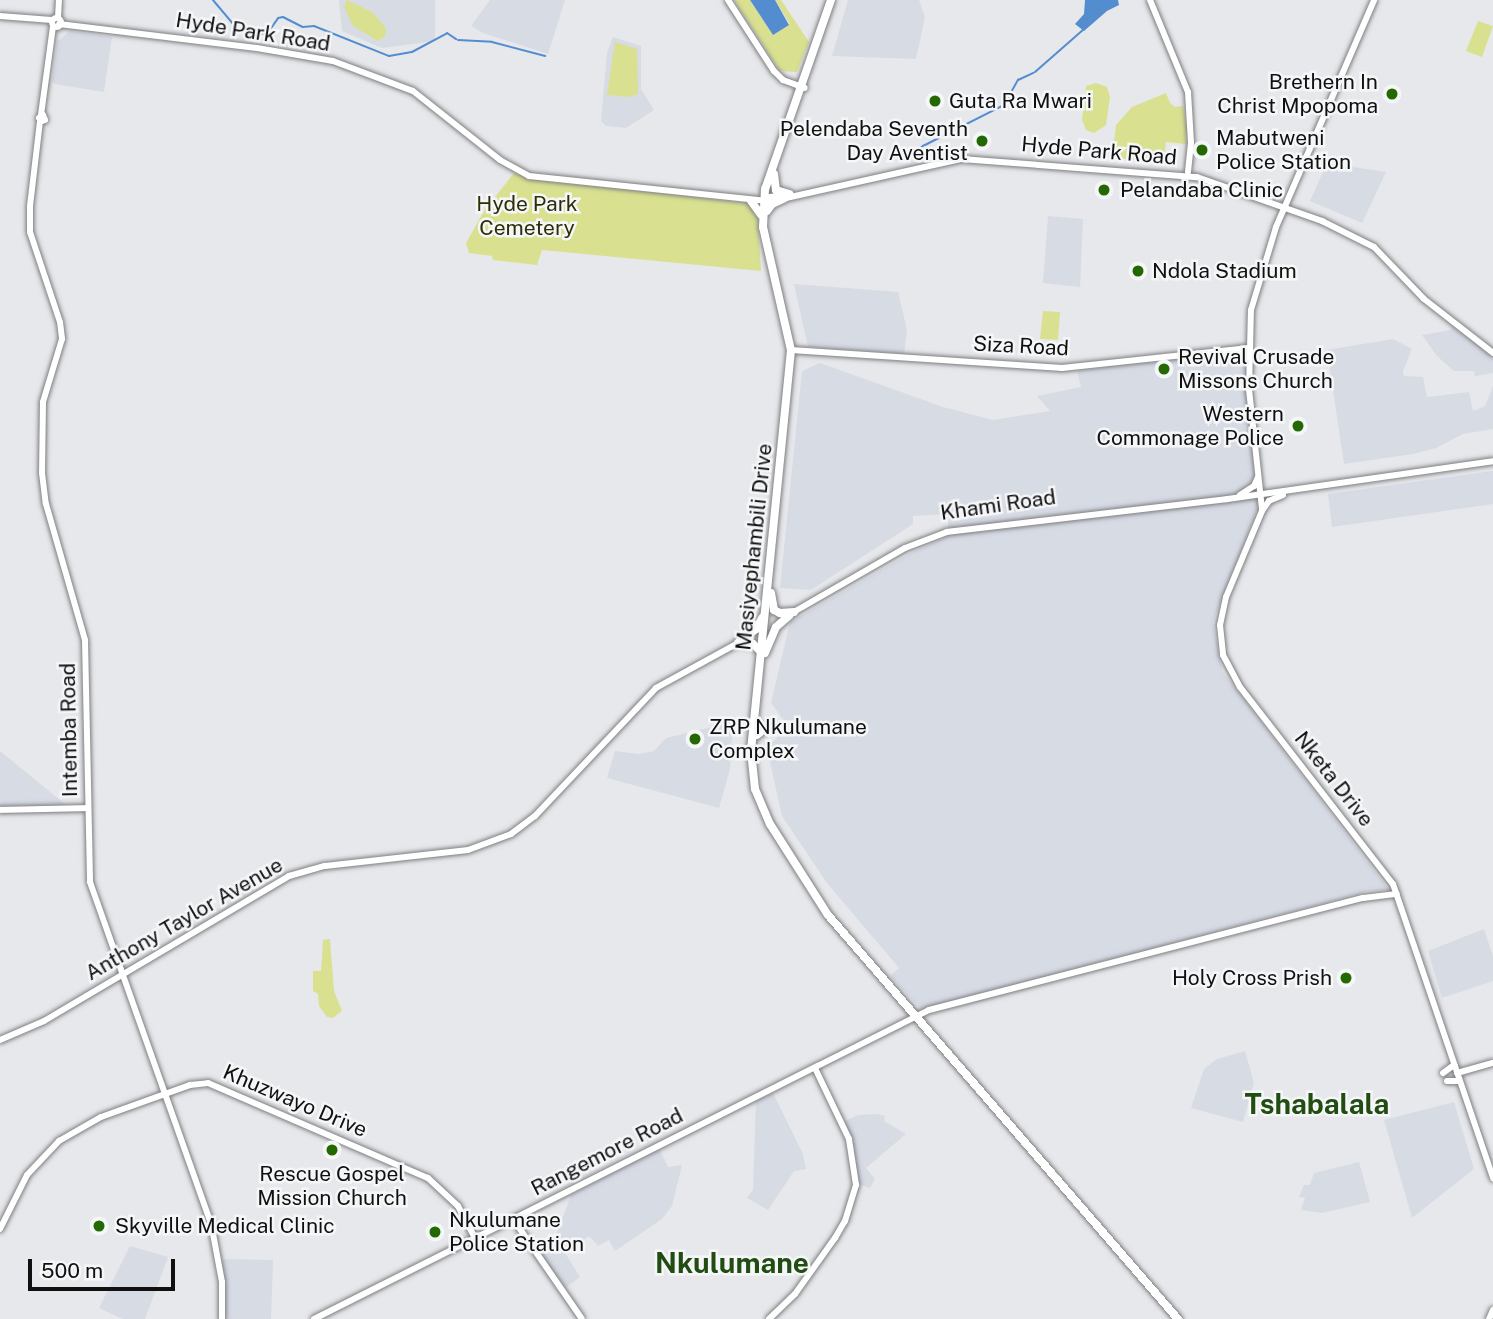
<!DOCTYPE html>
<style>
body{margin:0}
#map{position:relative;width:1493px;height:1319px;overflow:hidden;background:#e7e8eb;font-family:"Public Sans",sans-serif}
div>[style]{position:absolute}
[style*='--x']{left:calc(var(--x)*1px);top:calc(var(--y)*1px);width:calc(var(--w)*1px);rotate:calc(var(--a)*1deg)}
.built>*{inset:0;background:#d7dbe4}
.green>*{inset:0;background:#d9e190}
.water>*{inset:0;background:#538dd0}
.stream>*{height:2px;margin:-1px;padding:0 1px;transform-origin:1px;border-radius:1px;background:#538dd0}
.roads{filter:drop-shadow(0 0 2px #7e7f81) drop-shadow(0 0 2px #7e7f81)}
.secondary>*{height:6px;margin:-3px;padding:0 3px;transform-origin:3px;border-radius:3px;background:#fff}
.secondary>.ring{margin:-3px;padding:0;box-sizing:content-box;background:none;border:6px solid #fff;border-radius:50%}
.primary>*{height:8px;margin:-4px;padding:0 4px;transform-origin:4px;border-radius:4px;background:#fff}
.dots>*{width:19px;height:19px;translate:-50% -50%;box-sizing:border-box;border:4px solid #f5f6f8;border-radius:50%}
span{translate:-50% -50%;white-space:nowrap;text-align:center;line-height:1.15;-webkit-text-stroke:5px #f5f6f8;paint-order:stroke}
.street-label{font-size:21px;color:#101011}
.poi-label{font-size:21px;color:#101011}
.right{translate:-100% -50%;text-align:right}
.left{translate:0 -50%;text-align:left}
.park-label{font-size:21px;color:#2c2e05}
.district-label{font-size:28px;color:#224d12;font-weight:700}
.scale{position:absolute;left:28px;top:1259px;width:147px;height:32px;box-sizing:border-box;border:4px solid #101011;border-top:0;padding-left:9px;font-size:21px;line-height:24px;white-space:nowrap;color:#101011;-webkit-text-stroke:5px #f5f6f8;paint-order:stroke}
</style>
<div id="map">
<div class="built">
<div style="clip-path:polygon(339px 0,435px 0,435px 41px,382px 48px,342px 31px)"></div>
<div style="clip-path:polygon(490px 0,565px 0,548px 54px,483px 33px,471px 26px)"></div>
<div style="clip-path:polygon(848px 0,919px 0,925px 17px,916px 59px,832px 56px)"></div>
<div style="clip-path:polygon(70px 31px,112px 37px,104px 92px,55px 84px,52px 81px,57px 42px)"></div>
<div style="clip-path:polygon(613px 37px,641px 46px,641px 89px,654px 110px,626px 128px,606px 126px,601px 121px,607px 53px)"></div>
<div style="clip-path:polygon(1327px 163px,1386px 172px,1362px 223px,1310px 201px)"></div>
<div style="clip-path:polygon(1048px 216px,1083px 219px,1080px 287px,1043px 283px)"></div>
<div style="clip-path:polygon(794px 284px,898px 292px,907px 330px,904px 354px,808px 347px)"></div>
<div style="clip-path:polygon(1452px 326px,1493px 356px,1493px 373px,1475px 376px,1474px 371px,1454px 371px,1437px 356px,1422px 335px,1451px 330px)"></div>
<div style="clip-path:polygon(1393px 339px,1412px 349px,1403px 371px,1404px 376px,1423px 377px,1427px 397px,1469px 392px,1473px 411px,1485px 406px,1493px 386px,1493px 429px,1463px 434px,1436px 448px,1413px 454px,1344px 464px,1327px 350px)"></div>
<div style="clip-path:polygon(1248px 349px,1246px 388px,1260px 503px,1213px 622px,1222px 671px,1389px 890px,1368px 891px,922px 1010px,890px 976px,899px 968px,827px 883px,782px 816px,767px 748px,784px 730px,785px 722px,771px 703px,790px 622px,911px 553px,948px 536px,948px 514px,913px 516px,913px 524px,811px 590px,780px 588px,802px 371px,820px 363px,943px 407px,993px 420px,1050px 411px,1037px 396px,1081px 387px,1077px 371px)"></div>
<div style="clip-path:polygon(1493px 471px,1493px 504px,1332px 527px,1328px 494px)"></div>
<div style="clip-path:polygon(733px 722px,730px 769px,719px 808px,607px 778px,615px 751px,639px 754px,654px 751px,666px 738px)"></div>
<div style="clip-path:polygon(0 751px,66px 805px,0 807px)"></div>
<div style="clip-path:polygon(1484px 929px,1493px 956px,1493px 981px,1442px 998px,1428px 951px)"></div>
<div style="clip-path:polygon(1245px 1051px,1254px 1083px,1243px 1122px,1191px 1108px,1204px 1069px,1217px 1059px)"></div>
<div style="clip-path:polygon(773px 1093px,803px 1154px,806px 1169px,794px 1171px,768px 1210px,747px 1198px,753px 1190px,756px 1101px)"></div>
<div style="clip-path:polygon(1454px 1102px,1474px 1169px,1412px 1218px,1384px 1120px)"></div>
<div style="clip-path:polygon(876px 1114px,885px 1116px,884px 1121px,906px 1134px,866px 1168px,875px 1179px,870px 1188px,858px 1184px,853px 1144px,843px 1122px,858px 1115px)"></div>
<div style="clip-path:polygon(659px 1148px,668px 1167px,682px 1165px,672px 1206px,662px 1219px,615px 1251px,609px 1240px,598px 1246px,589px 1236px,565px 1253px,580px 1277px,564px 1289px,538px 1250px,555px 1238px,571px 1195px)"></div>
<div style="clip-path:polygon(1359px 1162px,1370px 1202px,1322px 1213px,1301px 1210px,1305px 1198px,1299px 1197px,1304px 1185px,1310px 1185px,1314px 1173px)"></div>
<div style="clip-path:polygon(130px 1246px,168px 1257px,145px 1319px,123px 1319px,99px 1308px)"></div>
<div style="clip-path:polygon(226px 1259px,273px 1260px,271px 1319px,222px 1319px,219px 1262px)"></div>
</div>
<div class="green">
<div style="clip-path:polygon(347px 0,372px 12px,386px 28px,385px 37px,378px 41px,353px 26px,344px 7px)"></div>
<div style="clip-path:polygon(734px 0,750px 0,773px 35px,790px 24px,775px 0,781px 0,809px 42px,797px 72px,780px 71px)"></div>
<div style="clip-path:polygon(1478px 21px,1493px 26px,1482px 57px,1466px 51px)"></div>
<div style="clip-path:polygon(615px 42px,637px 49px,638px 94px,628px 97px,607px 95px)"></div>
<div style="clip-path:polygon(1096px 83px,1107px 87px,1110px 97px,1106px 125px,1094px 133px,1086px 130px,1082px 120px,1086px 86px)"></div>
<div style="clip-path:polygon(1166px 93px,1170px 103px,1175px 107px,1183px 106px,1187px 128px,1186px 144px,1166px 142px,1163px 164px,1112px 157px,1116px 125px,1132px 107px)"></div>
<div style="clip-path:polygon(514px 173px,529px 178px,753px 204px,757px 208px,761px 271px,542px 250px,537px 265px,493px 260px,492px 256px,469px 253px,466px 243px,484px 211px)"></div>
<div style="clip-path:polygon(1043px 311px,1060px 312px,1058px 340px,1040px 339px)"></div>
<div style="clip-path:polygon(330px 939px,334px 991px,342px 1011px,333px 1018px,327px 1017px,319px 1006px,318px 994px,313px 991px,313px 971px,321px 971px,323px 940px)"></div>
</div>
<div class="water">
<div style="clip-path:polygon(750px 0,775px 0,789px 25px,773px 35px)"></div>
<div style="clip-path:polygon(1085px 0,1118px 0,1119px 5px,1107px 11px,1084px 31px,1075px 24px,1084px 14px)"></div>
</div>
<div class="stream">
<div style="--x:213;--y:0;--w:40;--a:50"></div>
<div style="--x:239;--y:31;--w:12;--a:-14"></div>
<div style="--x:251;--y:28;--w:6;--a:9"></div>
<div style="--x:257;--y:29;--w:5;--a:68"></div>
<div style="--x:259;--y:34;--w:8;--a:0"></div>
<div style="--x:267;--y:34;--w:19;--a:-55"></div>
<div style="--x:278;--y:18;--w:5;--a:-11"></div>
<div style="--x:283;--y:17;--w:22;--a:27"></div>
<div style="--x:303;--y:27;--w:11;--a:-5"></div>
<div style="--x:314;--y:26;--w:81;--a:21.8"></div>
<div style="--x:389;--y:56;--w:23;--a:-10"></div>
<div style="--x:412;--y:52;--w:40;--a:-28"></div>
<div style="--x:447;--y:33;--w:11;--a:34"></div>
<div style="--x:458;--y:40;--w:34;--a:3"></div>
<div style="--x:492;--y:42;--w:55;--a:14.8"></div>
<div style="--x:1035;--y:72;--w:64;--a:-41.2"></div>
<div style="--x:913;--y:154;--w:13;--a:-39"></div>
<div style="--x:923;--y:146;--w:91;--a:-26.8"></div>
<div style="--x:1004;--y:105;--w:29;--a:-61"></div>
<div style="--x:1018;--y:80;--w:17;--a:-25"></div>
</div>
<div class="roads">
<div class="secondary">
<div style="--x:728;--y:0;--w:85;--a:57.1"></div>
<div style="--x:774;--y:71;--w:13;--a:45"></div>
<div style="--x:783;--y:80;--w:23;--a:20"></div>
<div style="--x:1150;--y:0;--w:100;--a:67.6"></div>
<div style="--x:1188;--y:92;--w:51;--a:86.6"></div>
<div style="--x:1191;--y:143;--w:29;--a:96"></div>
<div style="--x:0;--y:16;--w:52;--a:4.4"></div>
<div class="ring" style="left:51.5px;top:17.5px;width:3px;height:3px"></div>
<div style="--x:58;--y:18;--w:18;--a:-87"></div>
<div style="--x:59;--y:24;--w:199;--a:6.9"></div>
<div style="--x:257;--y:48;--w:77;--a:9.7"></div>
<div style="--x:333;--y:61;--w:85;--a:20.6"></div>
<div style="--x:413;--y:91;--w:111;--a:38.4"></div>
<div style="--x:500;--y:160;--w:33;--a:29"></div>
<div style="--x:529;--y:176;--w:240;--a:6"></div>
<div style="--x:41;--y:115;--w:90;--a:-82.3"></div>
<div style="--x:43;--y:115;--w:5;--a:68"></div>
<div style="--x:45;--y:120;--w:3;--a:162"></div>
<div style="--x:42;--y:121;--w:4;--a:-135"></div>
<div style="--x:39;--y:118;--w:5;--a:-37"></div>
<div style="--x:40;--y:121;--w:86;--a:96.7"></div>
<div style="--x:30;--y:206;--w:26;--a:90"></div>
<div style="--x:30;--y:232;--w:95;--a:71.6"></div>
<div style="--x:60;--y:322;--w:17;--a:83"></div>
<div style="--x:62;--y:339;--w:66;--a:106.8"></div>
<div style="--x:43;--y:402;--w:71;--a:90.8"></div>
<div style="--x:42;--y:473;--w:31;--a:83"></div>
<div style="--x:46;--y:504;--w:141;--a:74"></div>
<div style="--x:85;--y:640;--w:242;--a:88.8"></div>
<div style="--x:90;--y:882;--w:362;--a:70.5"></div>
<div style="--x:211;--y:1223;--w:60;--a:79.4"></div>
<div style="--x:222;--y:1282;--w:37;--a:90"></div>
<div style="--x:764;--y:198;--w:24;--a:-9"></div>
<div style="--x:786;--y:198;--w:179;--a:-12.6"></div>
<div style="--x:961;--y:159;--w:237;--a:4.4"></div>
<div style="--x:1197;--y:177;--w:133;--a:19.4"></div>
<div style="--x:1322;--y:221;--w:58;--a:26.6"></div>
<div style="--x:1374;--y:247;--w:72;--a:46.1"></div>
<div style="--x:1424;--y:299;--w:88;--a:38"></div>
<div style="--x:791;--y:350;--w:272;--a:3.8"></div>
<div style="--x:1062;--y:368;--w:188;--a:-6.1"></div>
<div style="--x:1240;--y:495;--w:17;--a:-33"></div>
<div style="--x:1254;--y:486;--w:10;--a:-66"></div>
<div style="--x:1283;--y:495;--w:15;--a:157"></div>
<div style="--x:1269;--y:501;--w:12;--a:125"></div>
<div style="--x:1262;--y:511;--w:93;--a:112.7"></div>
<div style="--x:1226;--y:597;--w:29;--a:102"></div>
<div style="--x:1220;--y:625;--w:30;--a:84"></div>
<div style="--x:1223;--y:655;--w:36;--a:62"></div>
<div style="--x:1240;--y:687;--w:249;--a:52.2"></div>
<div style="--x:1393;--y:884;--w:311;--a:71.2"></div>
<div style="--x:1262;--y:509;--w:120;--a:-96.2"></div>
<div style="--x:1249;--y:390;--w:80;--a:-88.6"></div>
<div style="--x:1251;--y:310;--w:87;--a:-73.2"></div>
<div style="--x:1276;--y:227;--w:247;--a:-66.6"></div>
<div style="--x:792;--y:613;--w:130;--a:-29.9"></div>
<div style="--x:905;--y:548;--w:45;--a:-20.9"></div>
<div style="--x:947;--y:532;--w:282;--a:-6.7"></div>
<div style="--x:1227;--y:499;--w:269;--a:-8.1"></div>
<div style="--x:0;--y:810;--w:88;--a:-1.3"></div>
<div style="--x:0;--y:1040;--w:48;--a:-23.4"></div>
<div style="--x:44;--y:1021;--w:285;--a:-30.6"></div>
<div style="--x:289;--y:876;--w:37;--a:-16"></div>
<div style="--x:325;--y:866;--w:144;--a:-6.4"></div>
<div style="--x:468;--y:850;--w:46;--a:-20.4"></div>
<div style="--x:511;--y:834;--w:30;--a:-37"></div>
<div style="--x:535;--y:816;--w:176;--a:-46.6"></div>
<div style="--x:656;--y:688;--w:96;--a:-28.7"></div>
<div style="--x:1443;--y:1073;--w:14;--a:-36"></div>
<div style="--x:1457;--y:1073;--w:37;--a:-16"></div>
<div style="--x:1447;--y:1081;--w:11;--a:0"></div>
<div style="--x:513;--y:1219;--w:121;--a:55.4"></div>
<div style="--x:0;--y:1229;--w:60;--a:-63.4"></div>
<div style="--x:27;--y:1175;--w:47;--a:-46.7"></div>
<div style="--x:59;--y:1141;--w:48;--a:-29.7"></div>
<div style="--x:101;--y:1117;--w:95;--a:-19.8"></div>
<div style="--x:190;--y:1085;--w:18;--a:-6"></div>
<div style="--x:208;--y:1083;--w:240;--a:23.4"></div>
<div style="--x:428;--y:1178;--w:41;--a:43"></div>
<div style="--x:458;--y:1206;--w:36;--a:62"></div>
<div style="--x:314;--y:1319;--w:688;--a:-26.68"></div>
<div style="--x:929;--y:1010;--w:448;--a:-14.5"></div>
<div style="--x:1363;--y:898;--w:34;--a:-7"></div>
<div style="--x:769;--y:1319;--w:36;--a:-44"></div>
<div style="--x:795;--y:1294;--w:69;--a:-54.5"></div>
<div style="--x:835;--y:1238;--w:20;--a:-60"></div>
<div style="--x:845;--y:1221;--w:38;--a:-73"></div>
<div style="--x:856;--y:1185;--w:47;--a:-98.7"></div>
<div style="--x:849;--y:1139;--w:79;--a:-115.6"></div>
<div style="--x:1489;--y:1319;--w:10;--a:-66"></div>
</div>
<div class="primary">
<div style="--x:831;--y:0;--w:200;--a:109.2"></div>
<div style="--x:765;--y:189;--w:38;--a:93"></div>
<div style="--x:763;--y:227;--w:126;--a:77.2"></div>
<div style="--x:791;--y:350;--w:403;--a:95.7"></div>
<div style="--x:751;--y:751;--w:38;--a:84"></div>
<div style="--x:755;--y:789;--w:38;--a:67"></div>
<div style="--x:770;--y:824;--w:108;--a:57.5"></div>
<div style="--x:828;--y:915;--w:535;--a:49.1"></div>
<div style="--x:774;--y:174;--w:16;--a:83"></div>
<div style="--x:776;--y:190;--w:14;--a:17"></div>
<div style="--x:751;--y:201;--w:17;--a:54"></div>
<div style="--x:767;--y:211;--w:9;--a:-54"></div>
<div style="--x:772;--y:204;--w:14;--a:-25"></div>
<div style="--x:771;--y:593;--w:17;--a:80"></div>
<div style="--x:774;--y:610;--w:7;--a:27"></div>
<div style="--x:780;--y:613;--w:14;--a:-4"></div>
<div style="--x:738;--y:643;--w:23;--a:-38"></div>
<div style="--x:756;--y:629;--w:13;--a:-61"></div>
<div style="--x:738;--y:643;--w:15;--a:4"></div>
<div style="--x:753;--y:644;--w:11;--a:45"></div>
<div style="--x:765;--y:653;--w:28;--a:-67"></div>
<div style="--x:776;--y:627;--w:18;--a:-41"></div>
<div style="--x:757;--y:735;--w:14;--a:-39"></div>
</div>
</div>
<div class="dots">
<div style="left:1392px;top:94px;background:#236800"></div>
<div style="left:935px;top:101px;background:#236800"></div>
<div style="left:982px;top:141px;background:#236800"></div>
<div style="left:1202px;top:150px;background:#236800"></div>
<div style="left:1104px;top:190px;background:#236800"></div>
<div style="left:1138px;top:271px;background:#236800"></div>
<div style="left:1164px;top:369px;background:#236800"></div>
<div style="left:1298px;top:426px;background:#236800"></div>
<div style="left:695px;top:739px;background:#236800"></div>
<div style="left:1346px;top:978px;background:#236800"></div>
<div style="left:332px;top:1150px;background:#236800"></div>
<div style="left:99px;top:1226px;background:#236800"></div>
<div style="left:435px;top:1232px;background:#236800"></div>
</div>
<div class="street-label">
<span style="left:253px;top:32px;rotate:9deg">Hyde Park Road</span>
<span style="left:1099px;top:151px;rotate:5deg">Hyde Park Road</span>
<span style="left:1021px;top:346px;rotate:3deg">Siza Road</span>
<span style="left:998px;top:505px;rotate:-8deg">Khami Road</span>
<span style="left:754px;top:547px;rotate:-84deg">Masiyephambili Drive</span>
<span style="left:69px;top:730px;rotate:-91deg">Intemba Road</span>
<span style="left:1334px;top:779px;rotate:52deg">Nketa Drive</span>
<span style="left:184px;top:919px;rotate:-30deg">Anthony Taylor Avenue</span>
<span style="left:295px;top:1101px;rotate:23deg">Khuzwayo Drive</span>
<span style="left:607px;top:1152px;rotate:-27deg">Rangemore Road</span>
</div>
<div class="poi-label">
<span class="right" style="left:1378px;top:94px">Brethern In<br>Christ Mpopoma</span>
<span class="left" style="left:949px;top:101px">Guta Ra Mwari</span>
<span class="right" style="left:968px;top:141px">Pelendaba Seventh<br>Day Aventist</span>
<span class="left" style="left:1216px;top:150px">Mabutweni<br>Police Station</span>
<span class="left" style="left:1120px;top:190px">Pelandaba Clinic</span>
<span class="left" style="left:1152px;top:271px">Ndola Stadium</span>
<span class="left" style="left:1178px;top:369px">Revival Crusade<br>Missons Church</span>
<span class="right" style="left:1284px;top:426px">Western<br>Commonage Police</span>
<span class="left" style="left:709px;top:739px">ZRP Nkulumane<br>Complex</span>
<span class="right" style="left:1332px;top:978px">Holy Cross Prish</span>
<span style="left:332px;top:1186px">Rescue Gospel<br>Mission Church</span>
<span class="left" style="left:449px;top:1232px">Nkulumane<br>Police Station</span>
<span class="left" style="left:115px;top:1226px">Skyville Medical Clinic</span>
</div>
<div class="park-label">
<span style="left:527px;top:216px">Hyde Park<br>Cemetery</span>
</div>
<div class="district-label">
<span style="left:1317px;top:1104px">Tshabalala</span>
<span style="left:732px;top:1263px">Nkulumane</span>
</div>
<div class="scale">500 m</div>
</div>
